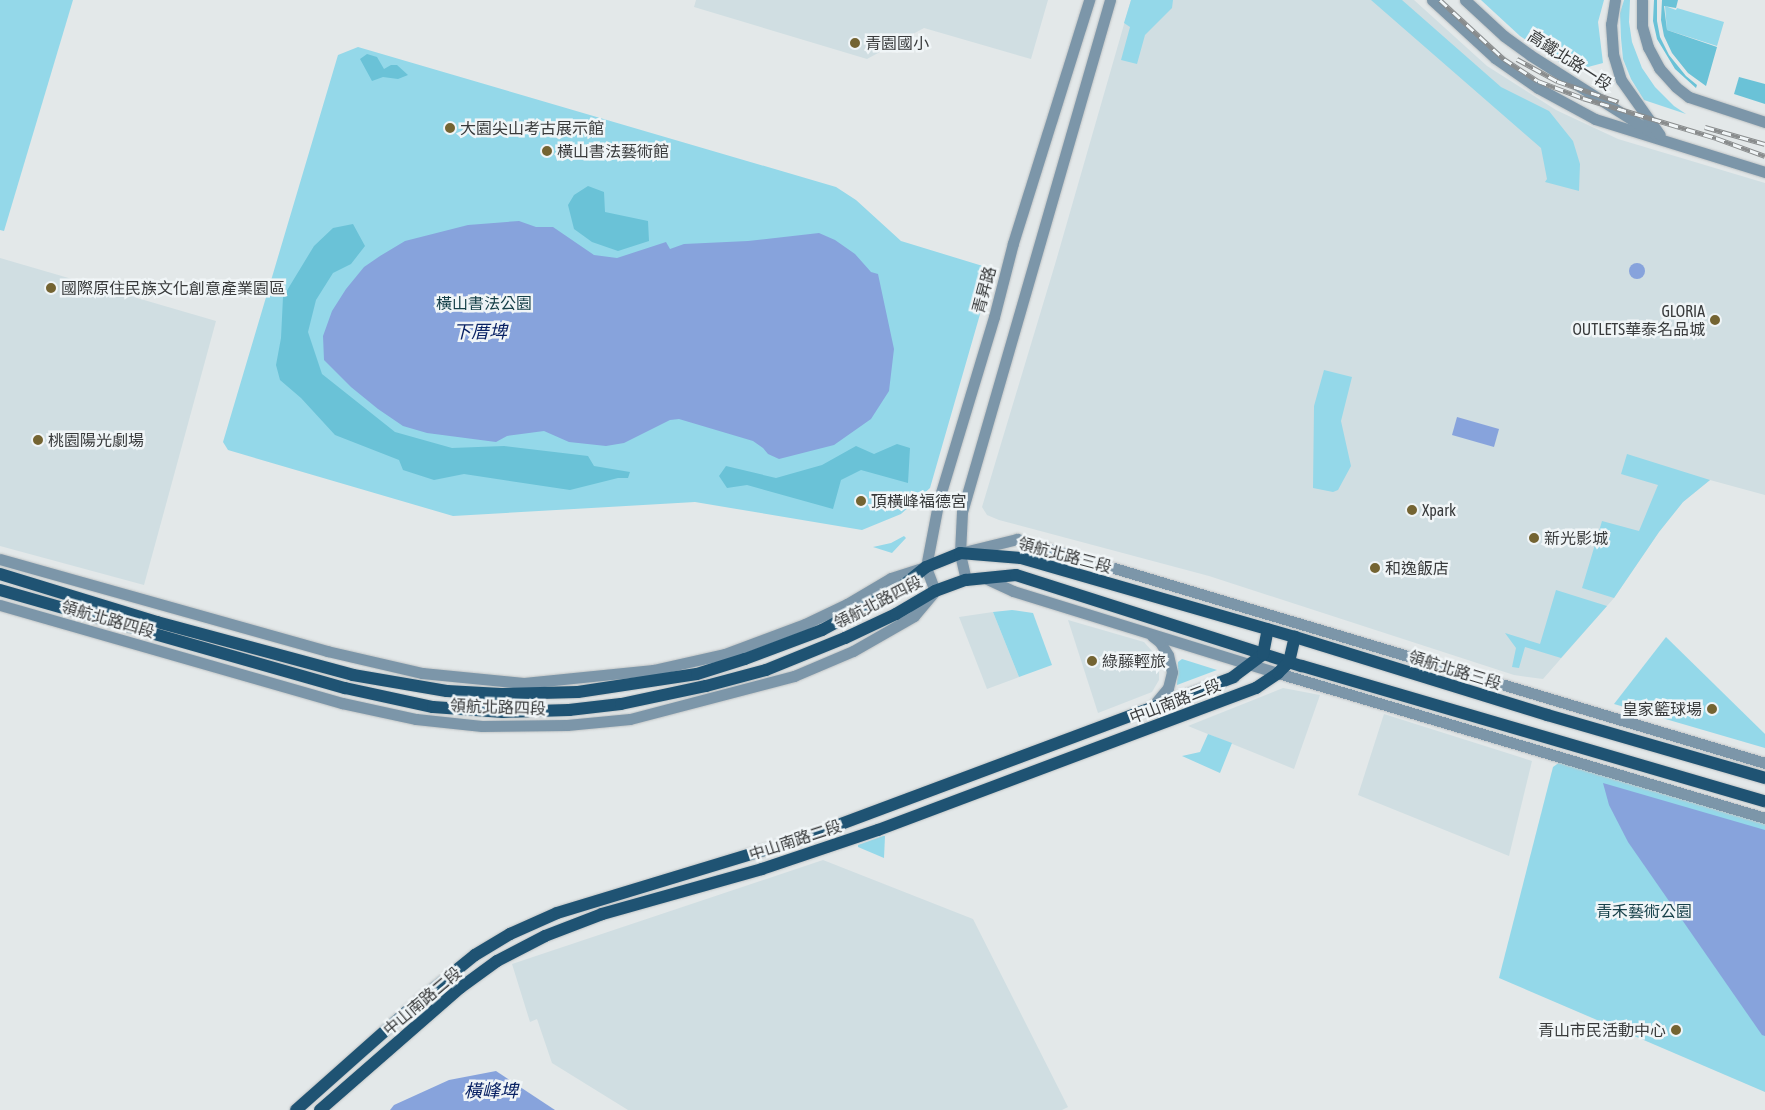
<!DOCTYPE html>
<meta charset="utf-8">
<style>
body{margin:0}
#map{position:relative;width:1765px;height:1110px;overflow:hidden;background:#e3e8e9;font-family:"Asap Condensed","Noto Sans TC",sans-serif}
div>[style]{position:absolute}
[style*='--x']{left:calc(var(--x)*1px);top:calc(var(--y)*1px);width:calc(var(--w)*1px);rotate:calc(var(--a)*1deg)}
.built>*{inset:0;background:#d0dee2}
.green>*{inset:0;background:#94d8e9}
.forest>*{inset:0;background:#6ac2d7}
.water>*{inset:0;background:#87a3dc}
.round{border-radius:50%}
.roads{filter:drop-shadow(0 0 1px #c1c5c6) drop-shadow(0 0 1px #c1c5c6)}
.minor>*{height:11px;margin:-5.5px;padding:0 5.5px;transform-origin:5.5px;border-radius:5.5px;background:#7c96a9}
.major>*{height:12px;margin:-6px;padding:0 6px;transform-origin:6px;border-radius:6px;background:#1f5373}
.rail>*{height:5px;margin-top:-2.5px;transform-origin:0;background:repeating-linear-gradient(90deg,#f0f5f7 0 9px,#898c8d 0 18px);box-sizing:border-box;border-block:1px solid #898c8d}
.dots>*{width:14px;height:14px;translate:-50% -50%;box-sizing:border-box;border:2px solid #f0f5f7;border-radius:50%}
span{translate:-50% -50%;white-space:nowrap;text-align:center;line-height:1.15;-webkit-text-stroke:5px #f0f5f7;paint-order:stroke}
.poi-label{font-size:16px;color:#393b3c}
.left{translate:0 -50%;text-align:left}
.right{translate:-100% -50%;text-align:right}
.street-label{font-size:16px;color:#393b3c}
.park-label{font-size:16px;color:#17414a}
.water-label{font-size:18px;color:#092264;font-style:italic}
</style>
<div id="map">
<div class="built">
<div style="clip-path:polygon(696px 0,1048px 0,1031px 59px,924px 28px,867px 59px,694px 7px)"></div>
<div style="clip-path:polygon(1131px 0,1414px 0,1487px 66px,1556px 110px,1618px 139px,1765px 183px,1765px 495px,1710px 480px,1683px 502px,1659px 532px,1614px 598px,1543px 679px,1514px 675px,1209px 576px,999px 520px,987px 515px,982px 507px,1056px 261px)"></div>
<div style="clip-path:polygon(0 258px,216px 321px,144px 585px,0 546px)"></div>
<div style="clip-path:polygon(993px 612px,1019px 677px,987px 689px,959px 617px)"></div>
<div style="clip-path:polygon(1068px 620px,1144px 642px,1159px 659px,1159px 680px,1152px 692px,1098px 713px)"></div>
<div style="clip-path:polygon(1283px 688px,1320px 695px,1294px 769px,1188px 726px)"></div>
<div style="clip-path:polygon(1384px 714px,1532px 761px,1509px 856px,1358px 795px)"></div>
<div style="clip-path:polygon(823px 860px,973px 919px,1068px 1107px,1062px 1110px,628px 1110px,552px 1063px,537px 1019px,530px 1022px,512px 964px)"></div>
</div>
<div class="green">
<div style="clip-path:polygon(0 0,73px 0,4px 231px,0 230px)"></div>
<div style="clip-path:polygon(1131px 0,1173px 0,1172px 8px,1145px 35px,1137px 64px,1121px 60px,1130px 27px,1124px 23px)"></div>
<div style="clip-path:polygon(1371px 0,1402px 0,1501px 87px,1549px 111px,1573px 141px,1580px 164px,1579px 191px,1545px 182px,1547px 179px,1541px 148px)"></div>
<div style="clip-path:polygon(1481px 0,1604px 0,1598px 22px,1603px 63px,1573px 71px,1520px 36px)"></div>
<div style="clip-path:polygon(1624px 0,1630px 0,1629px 22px,1632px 42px,1642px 68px,1655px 87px,1674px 106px,1686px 114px,1644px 100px,1631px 79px,1623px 59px,1621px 38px,1620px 13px)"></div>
<div style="clip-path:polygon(1665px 6px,1676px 10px,1677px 8px,1724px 22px,1717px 46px,1667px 30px)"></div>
<div style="clip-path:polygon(358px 47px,836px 187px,856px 200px,901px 241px,986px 267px,991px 276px,930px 488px,901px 514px,862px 530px,695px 502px,453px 516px,228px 450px,223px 442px,338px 55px)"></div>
<div style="clip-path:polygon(1324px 370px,1352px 377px,1341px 421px,1351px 466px,1338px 490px,1333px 492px,1313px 488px,1314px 406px)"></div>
<div style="clip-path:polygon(1627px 454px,1710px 480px,1683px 502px,1659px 532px,1614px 598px,1582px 588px,1602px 521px,1639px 531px,1658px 485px,1621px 474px)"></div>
<div style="clip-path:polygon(904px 536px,906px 538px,892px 553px,873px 547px,891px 543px)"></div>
<div style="clip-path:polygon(1556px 590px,1607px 606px,1561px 658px,1525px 647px,1519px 668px,1512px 667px,1516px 648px,1505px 633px,1540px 644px)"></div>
<div style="clip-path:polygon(1012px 610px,1033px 613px,1052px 665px,1019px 677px,993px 612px)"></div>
<div style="clip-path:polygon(1666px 637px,1765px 734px,1765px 748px,1614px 704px)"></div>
<div style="clip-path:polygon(1182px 659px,1217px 670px,1177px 685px,1178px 662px)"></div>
<div style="clip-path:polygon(1208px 734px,1232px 743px,1220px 773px,1182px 756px,1200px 752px)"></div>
<div style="clip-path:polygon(1560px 762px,1765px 822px,1765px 1092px,1499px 978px,1553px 767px)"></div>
<div style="clip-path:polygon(883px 836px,885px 836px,884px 858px,858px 847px,858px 845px)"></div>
</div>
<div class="forest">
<div style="clip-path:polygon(1654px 0,1657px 0,1657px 21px,1660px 37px,1669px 55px,1686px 76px,1697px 85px,1696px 88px,1675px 69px,1657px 39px,1653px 21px)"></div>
<div style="clip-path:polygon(1662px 0,1678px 0,1676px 8px,1664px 6px,1667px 30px,1717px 47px,1706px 86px,1688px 73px,1672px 53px,1664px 36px,1661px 20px)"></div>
<div style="clip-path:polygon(367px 54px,377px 57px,384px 69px,391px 65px,397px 65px,408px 75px,398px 79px,383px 77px,372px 81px,360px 59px)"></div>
<div style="clip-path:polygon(1739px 77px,1765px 84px,1765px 104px,1734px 94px)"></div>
<div style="clip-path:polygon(588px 186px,604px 192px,605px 212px,648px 221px,649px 241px,618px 251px,592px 242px,574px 229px,568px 205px,574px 195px)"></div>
<div style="clip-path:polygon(353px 224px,365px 246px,351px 264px,333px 273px,316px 300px,308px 332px,322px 374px,395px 432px,452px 448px,504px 446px,588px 456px,594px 466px,630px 472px,628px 478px,618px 478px,570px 490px,464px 474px,434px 480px,403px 470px,399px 460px,335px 435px,301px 398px,280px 380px,276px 365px,281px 338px,283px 297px,314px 246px,333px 228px)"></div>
<div style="clip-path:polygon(897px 444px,910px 448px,908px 483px,861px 470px,841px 480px,833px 509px,747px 485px,727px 488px,719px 476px,726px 466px,776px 478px,822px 465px,856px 446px,874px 454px)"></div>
</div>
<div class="water">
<div style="clip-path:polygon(519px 221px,536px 227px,553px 227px,594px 255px,617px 258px,666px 242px,670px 249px,684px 244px,748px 241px,819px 233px,835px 240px,855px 254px,871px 272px,878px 274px,894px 349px,889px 391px,871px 419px,834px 445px,779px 459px,768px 454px,763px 448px,753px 441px,679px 419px,670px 420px,624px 443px,606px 446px,569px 442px,544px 431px,507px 436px,496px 442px,427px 433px,403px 426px,378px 409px,351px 387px,324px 360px,323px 336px,332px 311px,346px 289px,364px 267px,380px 256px,405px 241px,468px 225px)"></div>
<div class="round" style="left:1629px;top:263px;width:16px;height:16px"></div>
<div style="clip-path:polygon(1457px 417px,1499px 429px,1494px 447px,1452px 435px)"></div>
<div style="clip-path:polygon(1603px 783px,1765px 830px,1765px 1036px,1762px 1035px,1628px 842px,1609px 805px)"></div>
<div style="clip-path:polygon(496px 1071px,555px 1110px,390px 1110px,394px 1105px,449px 1080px)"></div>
</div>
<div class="roads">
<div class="minor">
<div style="--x:1432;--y:0;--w:86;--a:42.6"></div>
<div style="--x:1495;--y:58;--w:52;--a:34.9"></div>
<div style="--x:1538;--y:88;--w:65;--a:28.5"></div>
<div style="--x:1595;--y:119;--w:178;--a:17.3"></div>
<div style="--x:1465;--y:0;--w:53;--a:42.7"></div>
<div style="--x:1504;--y:36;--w:32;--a:36"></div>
<div style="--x:1530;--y:55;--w:146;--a:32.4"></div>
<div style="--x:1615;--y:0;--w:24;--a:99"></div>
<div style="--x:1611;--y:24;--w:30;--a:86"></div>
<div style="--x:1613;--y:54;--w:27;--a:73"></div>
<div style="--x:1621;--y:80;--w:67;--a:54.7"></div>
<div style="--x:1642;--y:0;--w:26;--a:90"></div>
<div style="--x:1642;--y:26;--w:22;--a:74"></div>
<div style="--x:1648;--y:47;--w:24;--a:62"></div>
<div style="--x:1659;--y:68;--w:25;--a:48"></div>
<div style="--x:1676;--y:87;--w:16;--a:38"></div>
<div style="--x:1689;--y:97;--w:80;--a:18.2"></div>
<div style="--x:964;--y:552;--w:55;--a:-13.8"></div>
<div style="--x:1017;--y:539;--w:781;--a:16.67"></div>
<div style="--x:0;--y:559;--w:340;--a:15.7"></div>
<div style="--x:327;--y:651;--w:98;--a:13"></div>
<div style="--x:422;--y:673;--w:102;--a:5.6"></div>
<div style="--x:524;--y:683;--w:130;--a:-5.8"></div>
<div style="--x:653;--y:670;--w:74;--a:-12.5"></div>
<div style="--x:725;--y:654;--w:85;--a:-20.6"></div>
<div style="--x:805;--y:624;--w:47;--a:-25.5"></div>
<div style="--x:847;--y:604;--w:51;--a:-30.6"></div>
<div style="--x:891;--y:578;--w:36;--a:-18"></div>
<div style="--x:985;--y:578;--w:31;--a:25"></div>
<div style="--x:1013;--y:591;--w:277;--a:17.2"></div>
<div style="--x:1278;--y:673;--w:508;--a:16.58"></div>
<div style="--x:966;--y:580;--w:28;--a:-103"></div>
<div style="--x:960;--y:553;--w:41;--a:-87.2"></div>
<div style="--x:962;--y:512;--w:533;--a:-73.88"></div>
<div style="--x:0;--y:605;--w:356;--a:16"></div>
<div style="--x:342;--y:703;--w:76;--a:12.2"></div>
<div style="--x:416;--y:719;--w:66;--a:6.1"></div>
<div style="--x:482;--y:726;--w:85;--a:-0.7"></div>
<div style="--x:567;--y:725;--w:63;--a:-5.4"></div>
<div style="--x:630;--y:719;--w:170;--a:-14.7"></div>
<div style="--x:794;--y:676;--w:64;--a:-23"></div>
<div style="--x:853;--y:651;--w:70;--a:-29.8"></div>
<div style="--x:914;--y:616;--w:33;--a:-50"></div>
<div style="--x:935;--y:591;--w:26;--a:-111"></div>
<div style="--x:926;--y:567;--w:69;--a:-79.2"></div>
<div style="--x:939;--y:499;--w:190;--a:-73.2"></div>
<div style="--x:994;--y:317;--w:76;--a:-75.6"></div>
<div style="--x:1013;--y:243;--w:255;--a:-72.6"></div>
<div style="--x:1152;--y:707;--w:25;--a:-50"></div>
<div style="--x:1168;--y:688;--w:16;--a:-76"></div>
<div style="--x:1172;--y:672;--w:17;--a:-103"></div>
<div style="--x:1168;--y:655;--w:15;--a:-122"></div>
<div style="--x:1160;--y:642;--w:10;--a:-143"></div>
</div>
<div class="major">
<div style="--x:0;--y:574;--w:164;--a:17"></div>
<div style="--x:157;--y:622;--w:203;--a:15.1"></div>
<div style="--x:353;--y:675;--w:95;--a:9.7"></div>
<div style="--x:447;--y:691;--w:54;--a:3.2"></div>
<div style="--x:501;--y:694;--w:77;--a:-1.5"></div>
<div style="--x:578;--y:692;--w:120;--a:-8.6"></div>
<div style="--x:697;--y:674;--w:50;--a:-17.4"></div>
<div style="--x:745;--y:659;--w:82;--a:-20.6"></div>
<div style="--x:822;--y:630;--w:89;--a:-28.3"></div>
<div style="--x:900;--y:588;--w:33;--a:-39"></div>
<div style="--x:926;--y:567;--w:37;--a:-22"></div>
<div style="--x:960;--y:553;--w:61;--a:4.7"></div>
<div style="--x:1021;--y:558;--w:285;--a:16.1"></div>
<div style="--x:1295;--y:637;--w:264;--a:17.2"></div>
<div style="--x:1547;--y:715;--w:227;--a:16.1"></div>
<div style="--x:0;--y:590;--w:359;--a:15.9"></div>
<div style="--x:345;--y:688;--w:90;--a:12.2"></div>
<div style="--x:433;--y:707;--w:70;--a:4.1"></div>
<div style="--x:503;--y:712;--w:66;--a:-1.7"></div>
<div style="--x:569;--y:710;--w:52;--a:-6.6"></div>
<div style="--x:621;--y:704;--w:87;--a:-12"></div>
<div style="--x:706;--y:686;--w:62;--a:-14.9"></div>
<div style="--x:766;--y:670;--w:85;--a:-22.1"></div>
<div style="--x:845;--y:638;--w:56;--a:-25.2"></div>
<div style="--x:896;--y:614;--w:45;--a:-30.5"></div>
<div style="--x:935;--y:591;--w:33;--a:-20"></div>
<div style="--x:966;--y:580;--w:50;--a:-5.7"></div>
<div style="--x:1016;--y:575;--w:300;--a:17.7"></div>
<div style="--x:1302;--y:666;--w:482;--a:16.3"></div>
<div style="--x:296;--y:1110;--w:169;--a:-41.6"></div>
<div style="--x:422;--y:998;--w:68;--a:-39.1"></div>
<div style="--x:475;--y:955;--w:41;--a:-31"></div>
<div style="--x:510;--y:934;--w:51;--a:-24.1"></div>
<div style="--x:557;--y:913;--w:252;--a:-16.9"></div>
<div style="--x:798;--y:840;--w:465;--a:-20.5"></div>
<div style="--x:1233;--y:677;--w:38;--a:-37"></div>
<div style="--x:1263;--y:654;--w:25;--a:-79"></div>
<div style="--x:320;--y:1110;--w:186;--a:-41.1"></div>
<div style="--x:460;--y:988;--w:46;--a:-36.1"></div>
<div style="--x:497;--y:961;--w:54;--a:-27.5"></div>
<div style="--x:545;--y:936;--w:61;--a:-21.1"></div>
<div style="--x:602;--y:914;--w:166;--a:-15.7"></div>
<div style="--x:762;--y:869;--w:122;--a:-18.6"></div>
<div style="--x:878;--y:830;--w:404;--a:-20.6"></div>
<div style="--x:1256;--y:688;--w:27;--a:-34"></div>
<div style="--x:1278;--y:673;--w:16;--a:-45"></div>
<div style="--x:1289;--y:662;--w:26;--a:-77"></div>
</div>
</div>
<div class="rail">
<div style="--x:1440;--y:0;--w:87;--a:42.7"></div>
<div style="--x:1504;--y:59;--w:40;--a:32.9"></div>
<div style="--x:1538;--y:81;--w:48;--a:20.7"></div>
<div style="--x:1583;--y:98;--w:139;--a:16.7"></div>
<div style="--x:1716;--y:138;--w:52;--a:20.2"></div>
<div style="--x:1517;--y:59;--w:46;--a:28.8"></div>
<div style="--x:1557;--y:81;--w:65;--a:18.7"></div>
<div style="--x:1705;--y:127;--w:62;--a:15.8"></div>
</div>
<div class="dots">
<div style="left:855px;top:43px;background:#746432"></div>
<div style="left:450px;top:128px;background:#746432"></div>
<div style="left:547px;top:151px;background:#746432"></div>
<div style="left:51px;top:288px;background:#746432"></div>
<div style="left:1715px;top:320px;background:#746432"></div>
<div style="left:38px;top:440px;background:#746432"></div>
<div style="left:861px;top:501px;background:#746432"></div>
<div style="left:1412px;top:510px;background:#746432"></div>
<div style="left:1534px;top:538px;background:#746432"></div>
<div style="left:1375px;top:568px;background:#746432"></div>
<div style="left:1092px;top:661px;background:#746432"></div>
<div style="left:1712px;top:709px;background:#746432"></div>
<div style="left:1676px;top:1030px;background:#746432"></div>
</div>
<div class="poi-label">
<span class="left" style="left:865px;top:43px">青園國小</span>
<span class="left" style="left:460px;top:128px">大園尖山考古展示館</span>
<span class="left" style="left:557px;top:151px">橫山書法藝術館</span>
<span class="left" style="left:61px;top:288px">國際原住民族文化創意產業園區</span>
<span class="right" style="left:1705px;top:320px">GLORIA<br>OUTLETS華泰名品城</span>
<span class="left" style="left:48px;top:440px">桃園陽光劇場</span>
<span class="left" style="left:871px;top:501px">頂橫峰福德宮</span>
<span class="left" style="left:1422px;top:510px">Xpark</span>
<span class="left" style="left:1544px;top:538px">新光影城</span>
<span class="left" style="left:1385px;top:568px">和逸飯店</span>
<span class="left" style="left:1102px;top:661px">綠藤輕旅</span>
<span class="right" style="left:1702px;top:709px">皇家籃球場</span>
<span class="right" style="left:1666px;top:1030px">青山市民活動中心</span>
</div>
<div class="street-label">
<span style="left:1570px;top:60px;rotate:33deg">高鐵北路一段</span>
<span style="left:984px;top:290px;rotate:-75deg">青昇路</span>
<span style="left:1065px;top:555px;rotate:15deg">領航北路三段</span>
<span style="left:878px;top:602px;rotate:-27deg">領航北路四段</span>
<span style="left:108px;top:619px;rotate:16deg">領航北路四段</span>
<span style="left:1455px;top:670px;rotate:17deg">領航北路三段</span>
<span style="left:1175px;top:701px;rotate:-21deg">中山南路二段</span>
<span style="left:498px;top:707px;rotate:2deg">領航北路四段</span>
<span style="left:795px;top:840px;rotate:-18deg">中山南路二段</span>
<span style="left:422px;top:1001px;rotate:-40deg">中山南路二段</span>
</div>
<div class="park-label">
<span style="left:484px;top:303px">橫山書法公園</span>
<span style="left:1644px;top:911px">青禾藝術公園</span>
</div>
<div class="water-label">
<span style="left:480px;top:332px">下厝埤</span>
<span style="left:491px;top:1091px">橫峰埤</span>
</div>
</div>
